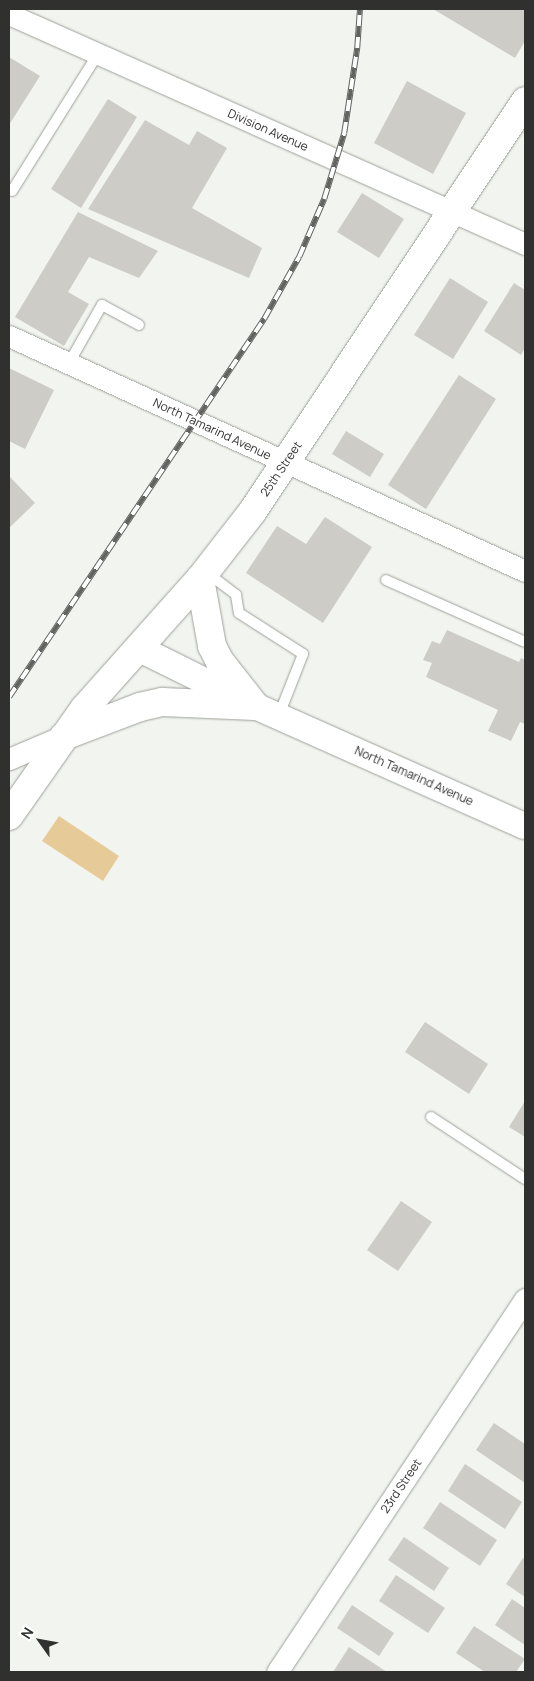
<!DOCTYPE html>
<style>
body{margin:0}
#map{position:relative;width:534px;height:1681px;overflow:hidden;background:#f2f5ef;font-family:Manrope,sans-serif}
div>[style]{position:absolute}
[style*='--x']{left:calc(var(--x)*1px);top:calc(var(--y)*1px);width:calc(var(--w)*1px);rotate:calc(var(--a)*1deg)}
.green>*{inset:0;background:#e6cb98}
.building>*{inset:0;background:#cdccc6}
.roads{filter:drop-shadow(0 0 1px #9da09a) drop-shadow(0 0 1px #9da09a)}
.service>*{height:10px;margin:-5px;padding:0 5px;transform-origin:5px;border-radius:5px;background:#fff}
.minor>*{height:21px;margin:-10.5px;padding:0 10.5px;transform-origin:10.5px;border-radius:10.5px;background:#fff}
.tertiary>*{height:26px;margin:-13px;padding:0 13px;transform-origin:13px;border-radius:13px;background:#fff}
.secondary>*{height:28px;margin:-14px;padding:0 14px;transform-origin:14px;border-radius:14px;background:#fff}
.rail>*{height:5.5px;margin-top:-2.75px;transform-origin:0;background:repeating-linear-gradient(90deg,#fff 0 11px,#636461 0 22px);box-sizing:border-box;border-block:1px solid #636461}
span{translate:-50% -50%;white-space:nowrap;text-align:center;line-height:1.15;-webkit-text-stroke:4.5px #fff;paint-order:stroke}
.street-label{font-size:12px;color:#30312f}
.frame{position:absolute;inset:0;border:10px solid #30312f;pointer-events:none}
.north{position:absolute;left:15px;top:1616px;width:50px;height:50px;-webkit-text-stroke:4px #fff;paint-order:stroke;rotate:302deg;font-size:14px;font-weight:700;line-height:20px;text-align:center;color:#30312f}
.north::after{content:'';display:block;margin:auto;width:18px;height:22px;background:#30312f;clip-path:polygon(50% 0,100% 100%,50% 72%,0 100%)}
</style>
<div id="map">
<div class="green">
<div style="clip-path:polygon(59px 816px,119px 856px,103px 881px,42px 841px)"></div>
</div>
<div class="building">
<div style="clip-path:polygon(433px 9px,525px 9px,525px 41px,515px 58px)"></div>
<div style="clip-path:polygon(9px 57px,40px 76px,9px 125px)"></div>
<div style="clip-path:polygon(407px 81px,466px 113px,433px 174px,374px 143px)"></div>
<div style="clip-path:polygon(108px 99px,137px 117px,81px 208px,51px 189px)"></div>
<div style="clip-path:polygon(145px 120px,189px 145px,197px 131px,227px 148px,192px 208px,262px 248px,249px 278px,88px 209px)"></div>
<div style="clip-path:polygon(362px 193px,404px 219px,379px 258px,337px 232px)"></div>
<div style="clip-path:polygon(78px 212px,158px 251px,139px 278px,89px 257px,68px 292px,89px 304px,64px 346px,15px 317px)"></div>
<div style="clip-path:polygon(450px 278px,488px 302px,453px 359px,414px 335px)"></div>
<div style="clip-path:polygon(514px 283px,525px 290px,525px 348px,521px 355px,484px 331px)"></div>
<div style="clip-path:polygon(9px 368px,54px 390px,25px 449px,9px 441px)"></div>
<div style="clip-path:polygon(459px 375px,496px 399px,426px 509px,388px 485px)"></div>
<div style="clip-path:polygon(346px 431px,384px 454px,370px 477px,332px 454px)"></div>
<div style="clip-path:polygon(9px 476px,35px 503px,9px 528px)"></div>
<div style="clip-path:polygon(325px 517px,372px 547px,323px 623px,246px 573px,277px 526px,306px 544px)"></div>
<div style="clip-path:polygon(447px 630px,519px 662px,521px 658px,525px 660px,525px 724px,520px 722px,511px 741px,488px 731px,498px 710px,426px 677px,432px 663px,423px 660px,432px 641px,440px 644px)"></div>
<div style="clip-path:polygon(425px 1022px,488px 1064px,469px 1094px,405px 1052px)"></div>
<div style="clip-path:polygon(525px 1101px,525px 1137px,509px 1127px)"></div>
<div style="clip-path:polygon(401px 1201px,432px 1222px,398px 1271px,367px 1250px)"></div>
<div style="clip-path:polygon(494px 1423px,525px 1444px,525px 1483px,476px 1450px)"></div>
<div style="clip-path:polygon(465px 1464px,522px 1502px,505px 1529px,448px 1491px)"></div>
<div style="clip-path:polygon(440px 1502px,497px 1540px,480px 1566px,423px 1528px)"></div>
<div style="clip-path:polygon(404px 1537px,449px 1568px,434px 1591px,388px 1560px)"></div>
<div style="clip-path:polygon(523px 1558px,525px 1559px,525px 1597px,506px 1584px)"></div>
<div style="clip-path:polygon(396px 1575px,445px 1608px,428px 1633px,379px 1601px)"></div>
<div style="clip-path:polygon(512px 1599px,525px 1608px,525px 1645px,495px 1625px)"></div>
<div style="clip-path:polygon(352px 1605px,394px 1633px,379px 1656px,337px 1628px)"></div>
<div style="clip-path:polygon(474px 1626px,525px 1659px,516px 1672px,485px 1672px,456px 1653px)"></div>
<div style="clip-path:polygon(349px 1647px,387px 1672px,333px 1672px)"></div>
</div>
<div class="roads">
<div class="service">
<div style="--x:12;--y:191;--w:162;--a:-57.9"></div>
<div style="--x:69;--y:363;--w:67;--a:-60.4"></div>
<div style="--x:102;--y:305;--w:42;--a:28.4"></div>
<div style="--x:206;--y:572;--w:38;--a:37"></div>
<div style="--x:236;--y:595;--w:18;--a:81"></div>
<div style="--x:239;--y:613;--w:76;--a:32.6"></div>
<div style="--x:303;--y:654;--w:66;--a:111.5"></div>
<div style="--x:386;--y:580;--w:152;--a:24"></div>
<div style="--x:431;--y:1117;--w:113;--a:33.4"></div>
</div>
<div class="minor">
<div style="--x:11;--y:15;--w:563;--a:24.01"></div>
<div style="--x:9;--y:336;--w:567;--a:24.49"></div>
<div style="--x:9;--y:759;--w:59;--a:-23.1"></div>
<div style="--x:277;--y:1672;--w:448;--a:-56.4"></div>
</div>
<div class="tertiary">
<div style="--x:140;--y:649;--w:128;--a:26.4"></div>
<div style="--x:255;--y:706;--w:295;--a:24"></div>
</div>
<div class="secondary">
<div style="--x:200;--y:579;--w:68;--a:79.8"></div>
<div style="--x:212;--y:646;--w:16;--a:63"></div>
<div style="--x:219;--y:660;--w:58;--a:52"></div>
<div style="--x:64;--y:736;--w:81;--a:-20.9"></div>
<div style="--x:140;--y:707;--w:23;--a:-13"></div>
<div style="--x:162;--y:702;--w:93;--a:2.5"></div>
<div style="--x:9;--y:816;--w:131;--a:-55"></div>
<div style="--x:84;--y:709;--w:174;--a:-48.3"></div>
<div style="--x:200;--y:579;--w:86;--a:-52.1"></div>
<div style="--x:253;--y:511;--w:492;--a:-56.4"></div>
</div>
</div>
<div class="rail">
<div style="--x:9;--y:697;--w:456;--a:-56"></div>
<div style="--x:264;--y:319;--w:71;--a:-60.6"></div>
<div style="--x:299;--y:257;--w:63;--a:-66.7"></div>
<div style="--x:324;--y:199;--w:69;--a:-73.1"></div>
<div style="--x:344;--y:133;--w:86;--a:-81.3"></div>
<div style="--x:357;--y:48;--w:39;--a:-86"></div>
</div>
<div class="street-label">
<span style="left:268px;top:130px;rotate:24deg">Division Avenue</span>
<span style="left:212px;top:429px;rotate:25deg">North Tamarind Avenue</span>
<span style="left:281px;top:469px;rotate:-56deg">25th Street</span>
<span style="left:414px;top:776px;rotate:24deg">North Tamarind Avenue</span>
<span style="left:401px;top:1486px;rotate:-56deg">23rd Street</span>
</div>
<div class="frame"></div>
<div class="north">N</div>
</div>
